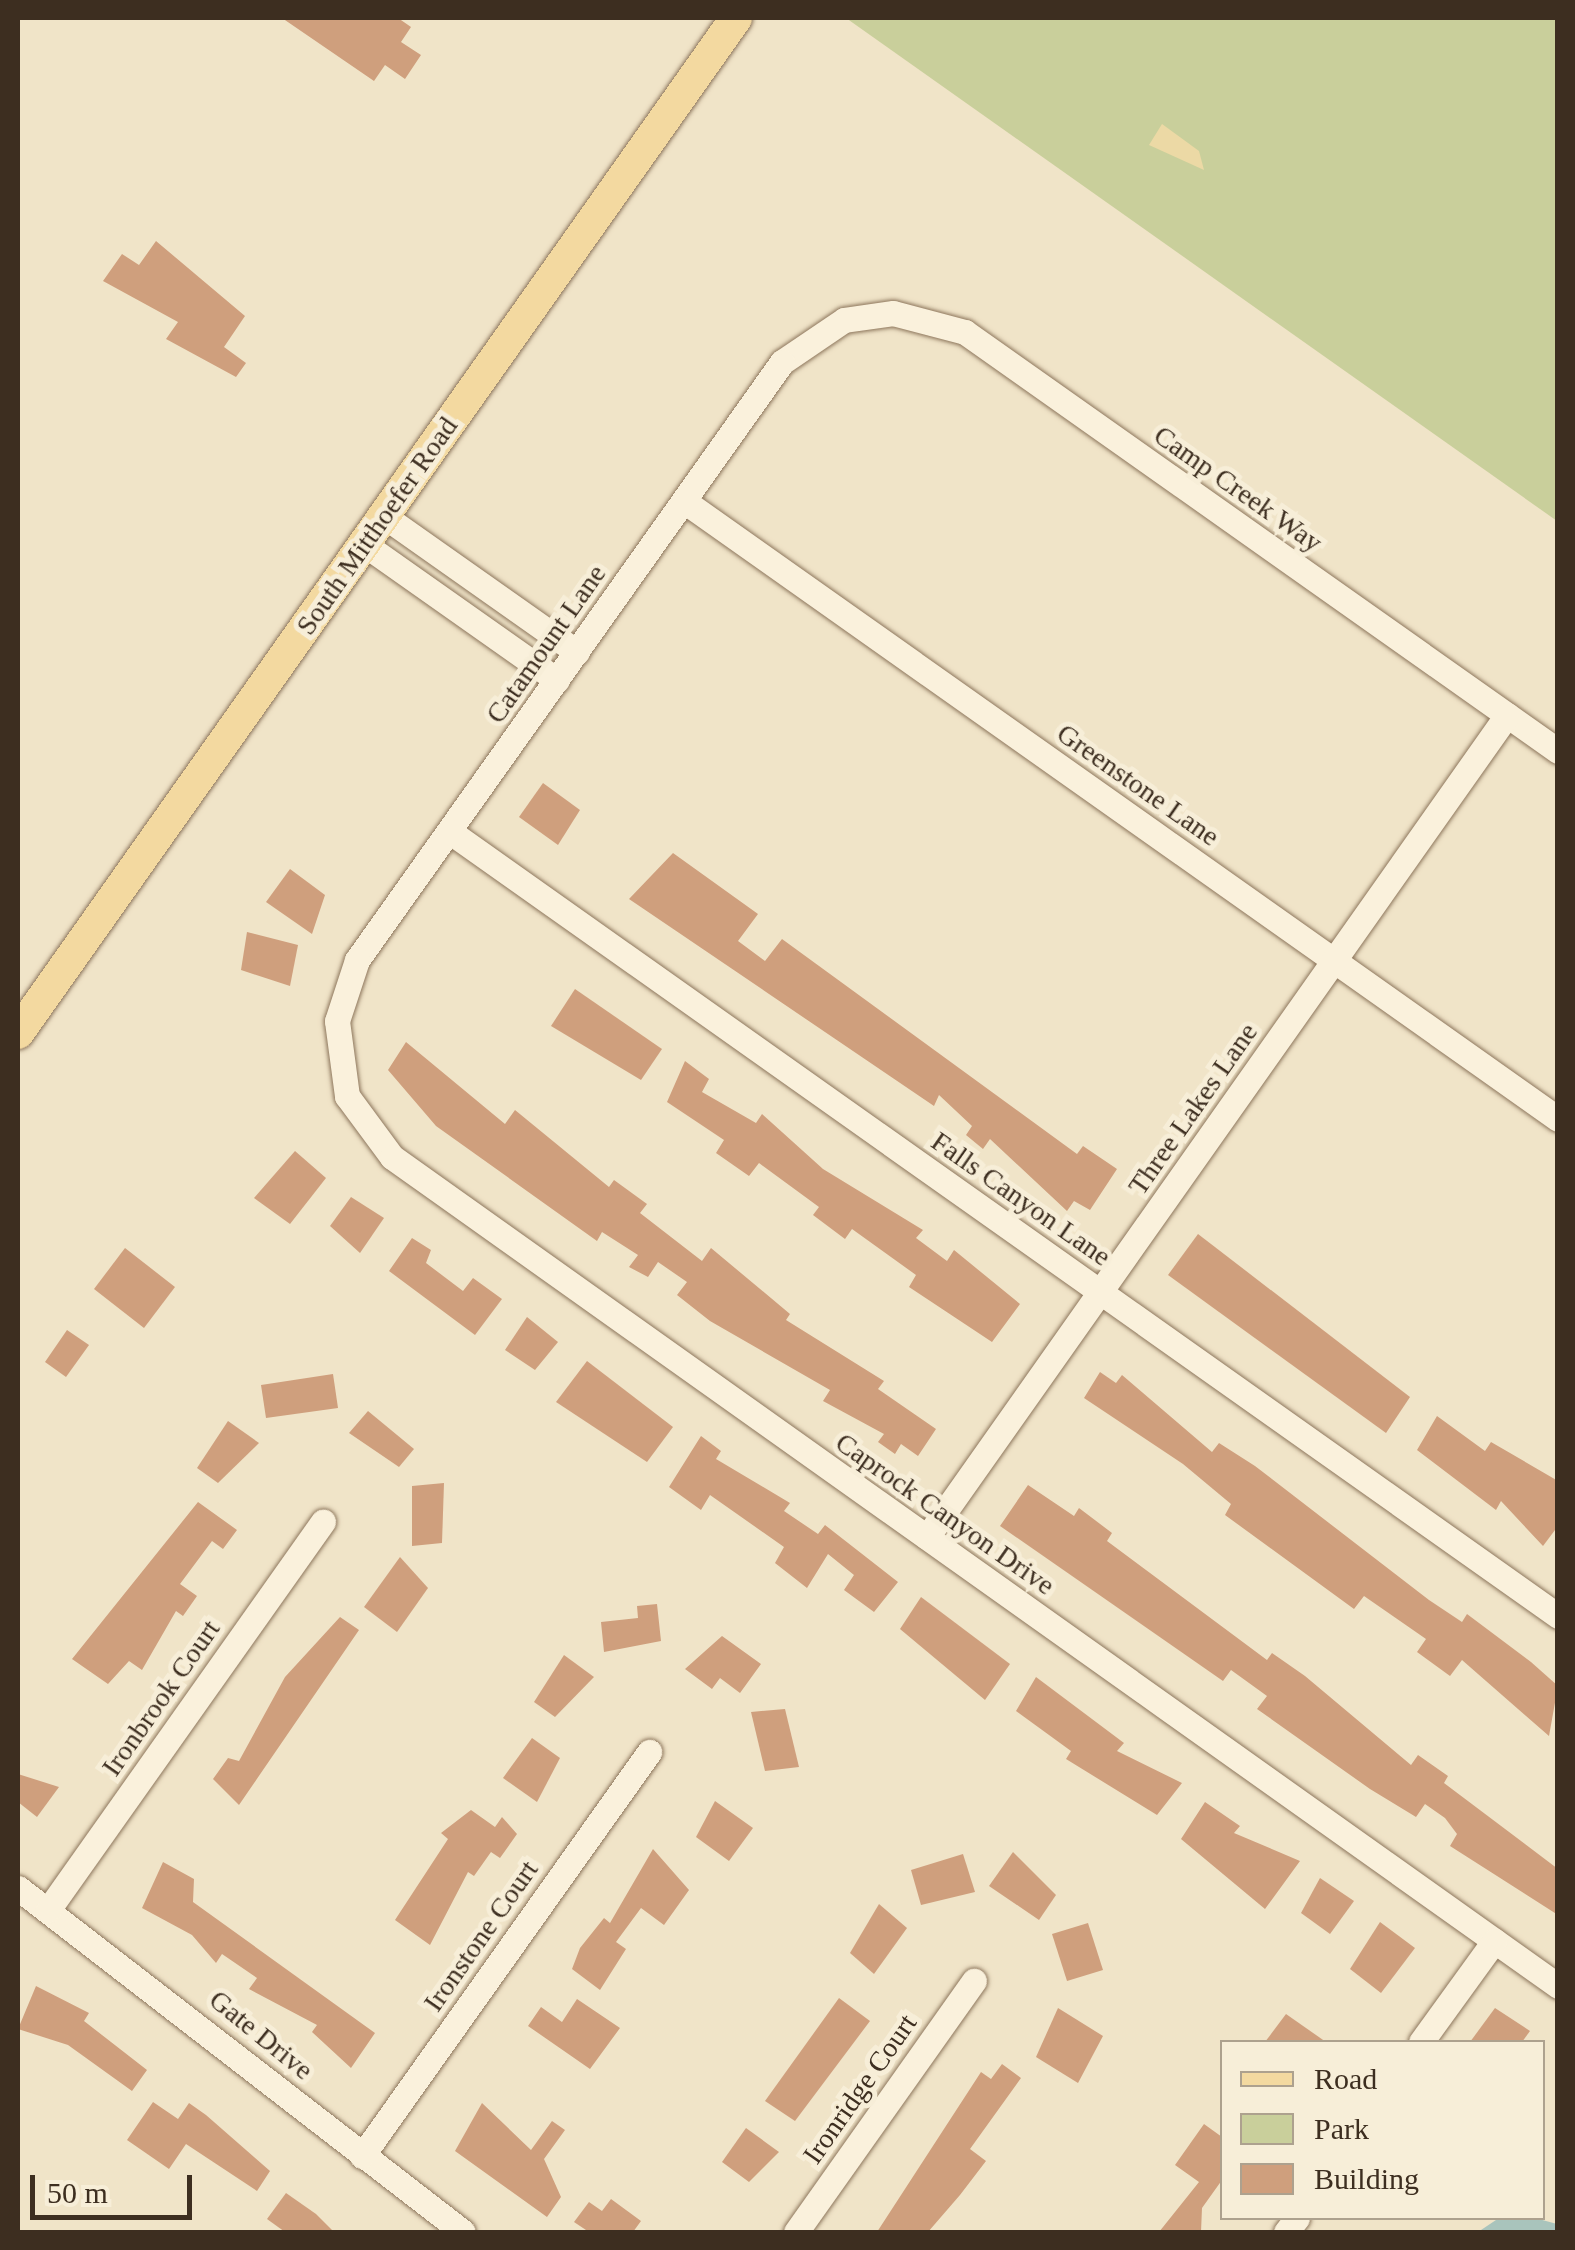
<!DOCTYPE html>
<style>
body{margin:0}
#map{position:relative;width:1575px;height:2250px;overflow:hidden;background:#f0e4c8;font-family:"Times New Roman",serif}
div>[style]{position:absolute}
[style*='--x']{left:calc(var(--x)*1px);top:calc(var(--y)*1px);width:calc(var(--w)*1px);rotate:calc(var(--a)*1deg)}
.green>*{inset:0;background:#c9cf9b}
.sand>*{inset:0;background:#ecd9a5}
.water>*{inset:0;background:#a9c4bc}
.building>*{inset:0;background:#cf9f7d}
.roads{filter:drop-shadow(0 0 2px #8d765c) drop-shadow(0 0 2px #8d765c)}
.minor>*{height:25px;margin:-12.5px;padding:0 12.5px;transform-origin:12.5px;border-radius:12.5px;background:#faf1dc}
.major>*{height:32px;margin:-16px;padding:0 16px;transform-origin:16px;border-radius:16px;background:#f3d9a0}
span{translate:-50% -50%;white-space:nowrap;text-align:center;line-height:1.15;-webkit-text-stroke:10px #f7eed8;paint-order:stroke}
.street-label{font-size:28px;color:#3d2e20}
.frame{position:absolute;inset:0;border:20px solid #3d2e20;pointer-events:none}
.legend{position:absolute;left:1220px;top:2040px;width:325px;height:180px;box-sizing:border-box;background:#f7eed8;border:2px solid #ada18e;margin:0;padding:12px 18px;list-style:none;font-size:30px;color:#3d2e20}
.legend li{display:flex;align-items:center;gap:20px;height:50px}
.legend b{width:50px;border:2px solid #ada18e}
.scale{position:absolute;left:30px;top:2175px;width:162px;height:45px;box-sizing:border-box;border:5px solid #3d2e20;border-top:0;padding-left:12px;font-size:30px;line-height:35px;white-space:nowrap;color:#3d2e20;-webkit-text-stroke:8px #f7eed8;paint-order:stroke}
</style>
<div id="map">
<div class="green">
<div style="clip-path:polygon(846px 18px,1557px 18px,1557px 521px)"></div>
</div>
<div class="sand">
<div style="clip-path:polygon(1162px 124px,1199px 151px,1204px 170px,1149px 145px)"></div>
</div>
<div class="water">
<div style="clip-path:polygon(1499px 2218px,1535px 2218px,1557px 2224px,1557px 2232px,1478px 2232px)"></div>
</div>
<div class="building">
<div style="clip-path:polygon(282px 18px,398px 18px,411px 27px,401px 42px,421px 55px,405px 79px,385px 65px,374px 81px)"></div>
<div style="clip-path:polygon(156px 241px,245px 316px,224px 347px,246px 363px,236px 377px,166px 339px,178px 322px,103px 281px,122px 254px,139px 265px)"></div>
<div style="clip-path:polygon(543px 783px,580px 810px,558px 845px,519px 817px)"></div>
<div style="clip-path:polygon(673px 853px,758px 914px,738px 941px,765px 961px,782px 939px,1077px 1154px,1083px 1146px,1117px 1169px,1090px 1210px,1074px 1201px,1067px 1211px,990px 1139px,983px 1149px,966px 1135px,972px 1126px,939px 1095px,934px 1106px,629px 899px)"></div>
<div style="clip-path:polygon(290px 869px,325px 895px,312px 934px,266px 902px)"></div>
<div style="clip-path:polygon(247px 932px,298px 945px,290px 986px,241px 970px)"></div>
<div style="clip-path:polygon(575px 989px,662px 1049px,641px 1080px,551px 1026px)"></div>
<div style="clip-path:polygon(406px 1042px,505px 1124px,515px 1110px,609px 1187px,614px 1180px,647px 1204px,640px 1213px,702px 1261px,711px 1248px,790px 1314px,786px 1320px,884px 1381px,878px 1389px,936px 1429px,918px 1456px,901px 1444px,895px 1454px,878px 1442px,884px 1434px,823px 1401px,830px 1390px,710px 1321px,677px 1295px,687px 1282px,658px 1262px,648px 1277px,629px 1267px,638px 1255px,602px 1232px,597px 1241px,436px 1126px,388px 1070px)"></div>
<div style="clip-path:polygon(685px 1061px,709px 1079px,702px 1092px,756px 1123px,762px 1114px,823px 1169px,923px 1230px,916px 1238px,947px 1261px,954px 1250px,1020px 1304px,992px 1342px,909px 1287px,916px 1275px,852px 1229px,845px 1239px,813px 1215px,819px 1207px,759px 1163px,749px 1176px,716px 1153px,724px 1140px,667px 1102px)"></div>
<div style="clip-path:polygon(295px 1151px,326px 1178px,290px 1224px,254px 1198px)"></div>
<div style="clip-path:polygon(351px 1197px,384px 1218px,360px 1253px,330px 1226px)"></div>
<div style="clip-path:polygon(1198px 1234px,1410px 1397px,1386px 1433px,1168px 1275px)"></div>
<div style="clip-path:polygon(412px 1238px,431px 1250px,426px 1263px,463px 1291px,473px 1278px,502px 1299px,475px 1335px,389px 1271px)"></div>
<div style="clip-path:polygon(125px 1248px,175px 1287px,144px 1328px,94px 1289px)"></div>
<div style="clip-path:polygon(527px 1317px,558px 1342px,535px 1370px,505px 1350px)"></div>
<div style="clip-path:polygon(67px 1330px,89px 1345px,66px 1377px,45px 1362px)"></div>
<div style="clip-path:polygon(587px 1361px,673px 1427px,647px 1462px,556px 1402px)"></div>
<div style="clip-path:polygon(1100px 1372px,1116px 1383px,1122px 1375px,1212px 1452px,1219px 1443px,1255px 1466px,1429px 1600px,1462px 1622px,1467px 1614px,1531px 1662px,1558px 1686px,1549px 1736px,1462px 1660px,1450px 1676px,1417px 1652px,1426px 1639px,1364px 1596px,1354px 1609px,1225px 1515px,1231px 1504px,1183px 1464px,1084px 1398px)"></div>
<div style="clip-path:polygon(333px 1374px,338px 1408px,266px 1418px,261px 1385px)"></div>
<div style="clip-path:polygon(368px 1411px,414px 1449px,399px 1467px,349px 1433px)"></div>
<div style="clip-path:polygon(1437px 1416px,1485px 1451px,1491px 1442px,1558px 1481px,1558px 1526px,1543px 1546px,1501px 1501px,1496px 1510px,1417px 1450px)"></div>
<div style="clip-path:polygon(228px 1421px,259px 1443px,218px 1483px,197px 1468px)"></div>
<div style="clip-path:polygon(701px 1436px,721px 1451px,716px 1459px,790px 1503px,784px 1511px,818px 1534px,825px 1525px,898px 1582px,874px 1612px,844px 1590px,854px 1575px,828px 1554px,807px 1588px,775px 1563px,784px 1547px,710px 1495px,701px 1510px,669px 1487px)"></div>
<div style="clip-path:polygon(444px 1483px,442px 1543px,412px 1546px,412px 1486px)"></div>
<div style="clip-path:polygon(1028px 1485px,1074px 1516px,1079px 1508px,1112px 1533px,1107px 1541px,1267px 1660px,1272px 1653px,1305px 1676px,1411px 1765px,1418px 1755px,1448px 1776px,1444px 1783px,1558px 1869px,1558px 1915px,1450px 1846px,1457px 1834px,1445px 1818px,1425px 1804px,1416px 1817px,1370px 1789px,1257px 1709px,1267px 1696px,1231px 1670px,1223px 1681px,1000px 1526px)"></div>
<div style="clip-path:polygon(198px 1502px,237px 1530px,223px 1549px,212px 1541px,180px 1584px,197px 1596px,183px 1616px,176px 1611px,142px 1670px,129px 1661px,108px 1684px,72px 1659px)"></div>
<div style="clip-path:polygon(400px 1557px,428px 1588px,397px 1632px,364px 1607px)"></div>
<div style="clip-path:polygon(921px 1597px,1010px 1664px,985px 1700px,900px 1629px)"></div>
<div style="clip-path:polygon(657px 1604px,661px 1641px,604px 1652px,601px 1622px,638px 1618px,637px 1606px)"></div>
<div style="clip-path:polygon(340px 1617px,359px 1630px,239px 1805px,213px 1779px,228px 1758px,239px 1761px,285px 1677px)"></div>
<div style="clip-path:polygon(722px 1636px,761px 1664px,740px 1693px,720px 1678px,712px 1689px,685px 1669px)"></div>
<div style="clip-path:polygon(564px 1655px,594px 1677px,555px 1717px,534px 1702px)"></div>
<div style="clip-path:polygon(1036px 1677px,1124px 1743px,1117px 1751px,1182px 1783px,1157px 1815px,1066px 1759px,1071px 1751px,1016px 1711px)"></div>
<div style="clip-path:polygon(785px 1709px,799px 1767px,765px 1771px,751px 1712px)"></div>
<div style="clip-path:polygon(532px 1738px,560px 1758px,537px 1802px,503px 1778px)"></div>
<div style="clip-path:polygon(18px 1774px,59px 1787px,37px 1817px,18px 1802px)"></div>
<div style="clip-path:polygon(715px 1801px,753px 1828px,729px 1861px,696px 1837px)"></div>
<div style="clip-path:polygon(1205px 1802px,1240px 1826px,1234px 1833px,1300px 1861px,1265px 1909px,1181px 1839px)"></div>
<div style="clip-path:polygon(471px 1810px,495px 1827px,502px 1817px,517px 1834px,500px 1858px,491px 1852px,474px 1876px,468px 1872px,430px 1945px,395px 1920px,448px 1839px,441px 1833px)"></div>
<div style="clip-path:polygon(653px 1849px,689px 1890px,664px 1925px,641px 1908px,616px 1942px,626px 1949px,600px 1990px,572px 1969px,580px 1948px,604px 1918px,610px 1923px)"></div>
<div style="clip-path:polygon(1013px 1852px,1056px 1895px,1039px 1920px,989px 1886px)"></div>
<div style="clip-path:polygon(963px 1854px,975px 1892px,921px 1905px,911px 1870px)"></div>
<div style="clip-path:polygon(163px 1862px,194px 1879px,193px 1902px,375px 2033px,351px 2068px,312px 2032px,317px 2025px,249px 1989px,257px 1978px,222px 1954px,216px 1963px,192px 1935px,142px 1908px)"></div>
<div style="clip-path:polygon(1320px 1878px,1354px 1901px,1330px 1934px,1301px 1913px)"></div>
<div style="clip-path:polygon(879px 1904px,907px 1928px,874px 1974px,850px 1953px)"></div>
<div style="clip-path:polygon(1380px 1922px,1415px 1948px,1381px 1993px,1350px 1969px)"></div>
<div style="clip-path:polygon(1088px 1923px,1103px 1970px,1067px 1981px,1052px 1934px)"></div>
<div style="clip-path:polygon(36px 1986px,89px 2013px,84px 2021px,147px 2070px,132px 2091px,68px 2045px,18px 2029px)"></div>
<div style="clip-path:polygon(839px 1998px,870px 2021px,795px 2121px,765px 2101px)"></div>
<div style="clip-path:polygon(577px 1999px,620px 2028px,590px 2069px,528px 2026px,541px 2007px,562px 2022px)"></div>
<div style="clip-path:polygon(1058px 2008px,1103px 2036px,1078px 2083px,1036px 2057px)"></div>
<div style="clip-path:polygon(1495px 2008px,1530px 2031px,1522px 2042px,1470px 2042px)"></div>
<div style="clip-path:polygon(1286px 2014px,1326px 2042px,1265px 2042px)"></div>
<div style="clip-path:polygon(1002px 2064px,1021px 2078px,970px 2149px,986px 2161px,960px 2195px,928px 2232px,877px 2232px,981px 2072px,991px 2079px)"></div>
<div style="clip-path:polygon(153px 2102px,178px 2119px,189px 2103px,206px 2115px,270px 2171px,257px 2191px,186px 2144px,169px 2169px,127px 2140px)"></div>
<div style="clip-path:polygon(482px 2103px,531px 2150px,552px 2121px,565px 2130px,544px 2159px,561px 2197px,547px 2217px,455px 2151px)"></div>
<div style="clip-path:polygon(1204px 2124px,1222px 2137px,1222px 2180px,1202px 2208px,1201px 2232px,1159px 2232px,1199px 2182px,1175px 2165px)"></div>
<div style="clip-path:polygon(746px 2128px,779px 2152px,749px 2182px,722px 2162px)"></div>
<div style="clip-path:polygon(286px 2193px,316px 2214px,334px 2232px,285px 2232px,267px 2219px)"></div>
<div style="clip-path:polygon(611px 2199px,641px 2221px,633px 2232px,589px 2232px,574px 2222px,589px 2202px,602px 2211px)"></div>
</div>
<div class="roads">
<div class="minor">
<div style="--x:684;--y:501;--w:1070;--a:35.26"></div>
<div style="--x:384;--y:516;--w:236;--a:35.2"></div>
<div style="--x:364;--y:544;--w:236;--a:35.2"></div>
<div style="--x:1558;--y:751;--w:726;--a:-144.76"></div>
<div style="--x:965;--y:332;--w:74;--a:-165.2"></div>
<div style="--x:893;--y:313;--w:49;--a:171.9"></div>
<div style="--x:844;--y:320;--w:75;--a:145.9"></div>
<div style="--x:782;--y:362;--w:734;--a:125.4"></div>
<div style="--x:357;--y:960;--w:64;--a:108.2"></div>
<div style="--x:337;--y:1021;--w:76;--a:82.4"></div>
<div style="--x:347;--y:1096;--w:76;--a:53.6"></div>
<div style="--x:392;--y:1157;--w:1431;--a:35.41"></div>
<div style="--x:449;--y:831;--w:1359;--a:35.29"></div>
<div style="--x:927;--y:1537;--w:1006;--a:-54.79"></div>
<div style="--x:18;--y:1888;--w:562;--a:37.71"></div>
<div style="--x:48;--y:1910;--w:476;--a:-54.7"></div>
<div style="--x:1421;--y:2042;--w:125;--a:-54.1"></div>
<div style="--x:362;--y:2156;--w:496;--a:-54.6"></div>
<div style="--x:796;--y:2232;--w:308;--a:-54.7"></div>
<div style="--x:1286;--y:2232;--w:18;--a:-52"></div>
</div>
<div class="major">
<div style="--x:18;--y:1033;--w:1243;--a:-54.72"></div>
</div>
</div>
<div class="street-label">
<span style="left:1238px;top:489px;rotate:35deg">Camp Creek Way</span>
<span style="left:377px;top:526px;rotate:-55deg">South Mitthoefer Road</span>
<span style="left:546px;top:644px;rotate:-55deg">Catamount Lane</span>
<span style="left:1138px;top:785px;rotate:35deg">Greenstone Lane</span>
<span style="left:1193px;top:1109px;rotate:-55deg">Three Lakes Lane</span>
<span style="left:1021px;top:1199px;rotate:35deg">Falls Canyon Lane</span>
<span style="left:945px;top:1514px;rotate:35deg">Caprock Canyon Drive</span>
<span style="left:161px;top:1698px;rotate:-55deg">Ironbrook Court</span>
<span style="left:481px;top:1936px;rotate:-55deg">Ironstone Court</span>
<span style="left:261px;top:2035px;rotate:39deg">Gate Drive</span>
<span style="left:860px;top:2089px;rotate:-55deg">Ironridge Court</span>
</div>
<div class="frame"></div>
<ul class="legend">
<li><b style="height:12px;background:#f3d9a0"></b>Road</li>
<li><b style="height:28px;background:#c9cf9b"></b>Park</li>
<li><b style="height:28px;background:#cf9f7d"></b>Building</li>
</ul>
<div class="scale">50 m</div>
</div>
